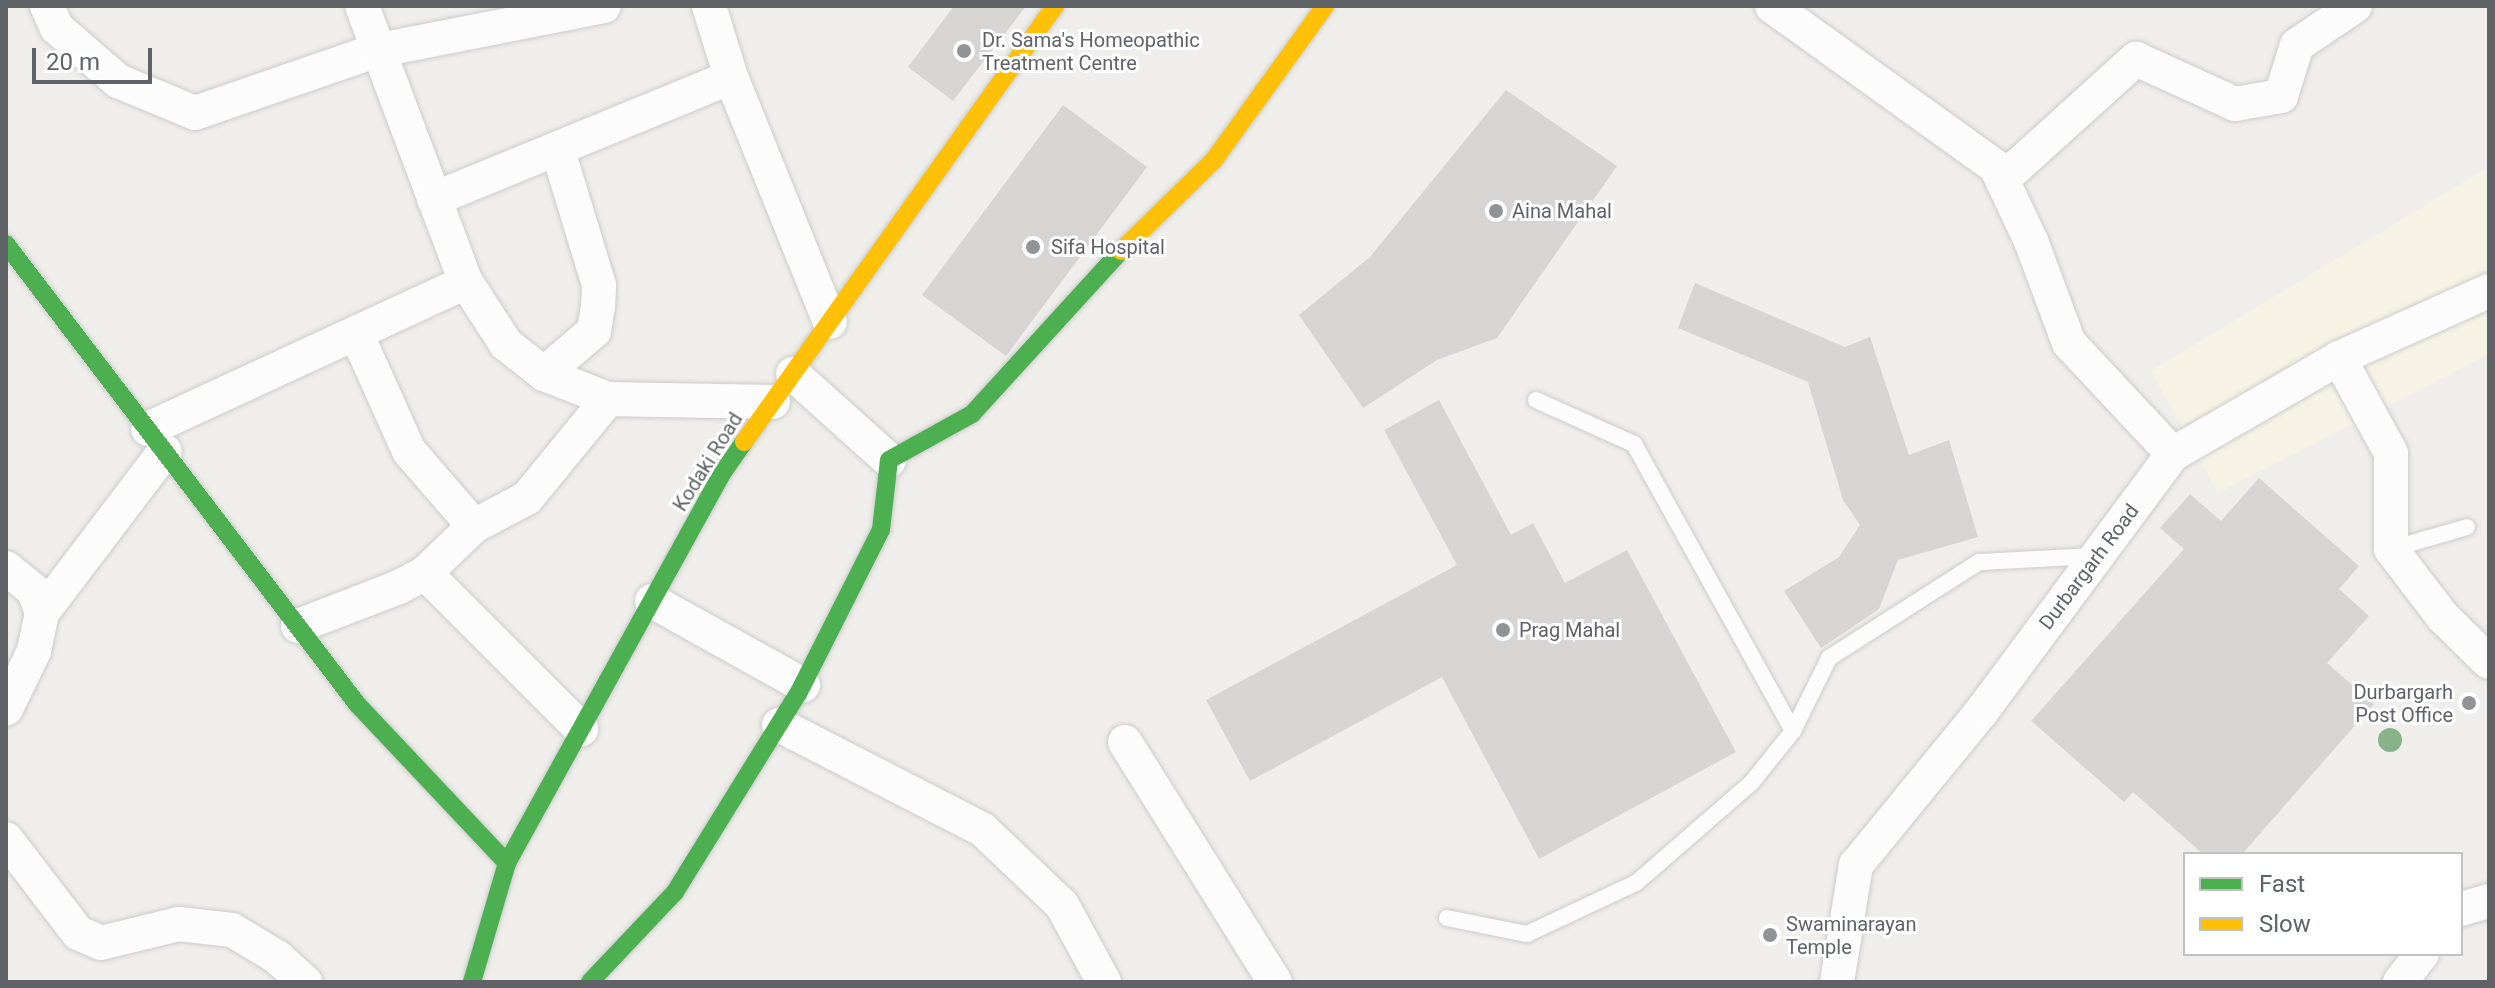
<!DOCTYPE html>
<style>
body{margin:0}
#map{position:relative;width:2495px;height:988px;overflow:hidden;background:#efeeea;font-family:Roboto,sans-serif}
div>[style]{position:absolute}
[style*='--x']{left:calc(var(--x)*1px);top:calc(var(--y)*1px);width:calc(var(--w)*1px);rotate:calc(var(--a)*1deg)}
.commercial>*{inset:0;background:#f7f3e4}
.building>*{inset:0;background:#d6d5d3}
.roads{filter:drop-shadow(0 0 2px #cbcccc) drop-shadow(0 0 2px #cbcccc)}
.lane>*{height:16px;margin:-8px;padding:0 8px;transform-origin:8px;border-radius:8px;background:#fdfcfc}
.street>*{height:34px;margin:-17px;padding:0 17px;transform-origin:17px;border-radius:17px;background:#fdfcfc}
.fast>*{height:18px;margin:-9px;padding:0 9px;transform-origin:9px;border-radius:9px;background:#4caf50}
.slow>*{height:18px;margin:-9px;padding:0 9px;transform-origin:9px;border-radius:9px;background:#ffc107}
.trees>*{width:24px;height:24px;margin:-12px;border-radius:50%;background:#88b388}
.dots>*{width:22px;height:22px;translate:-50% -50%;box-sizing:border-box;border:4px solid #fff;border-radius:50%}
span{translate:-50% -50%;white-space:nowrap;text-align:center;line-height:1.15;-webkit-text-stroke:6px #fff;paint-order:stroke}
.poi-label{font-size:20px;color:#5f6368}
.left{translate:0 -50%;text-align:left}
.right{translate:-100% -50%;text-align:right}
.street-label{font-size:20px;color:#5f6368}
.frame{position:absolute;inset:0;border:8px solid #5f6368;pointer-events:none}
.legend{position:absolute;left:2183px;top:852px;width:280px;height:104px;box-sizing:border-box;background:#fff;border:2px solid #bfc1c3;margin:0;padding:10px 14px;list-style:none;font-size:24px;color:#5f6368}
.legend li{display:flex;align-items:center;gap:16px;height:40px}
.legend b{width:40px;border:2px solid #bfc1c3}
.scale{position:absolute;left:32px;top:48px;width:120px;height:36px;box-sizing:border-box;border:4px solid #5f6368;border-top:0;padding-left:10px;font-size:24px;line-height:28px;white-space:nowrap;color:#5f6368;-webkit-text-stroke:6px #fff;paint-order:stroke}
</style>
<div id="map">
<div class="commercial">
<div style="clip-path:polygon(2489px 167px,2489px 354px,2218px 493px,2151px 371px)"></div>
</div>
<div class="building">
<div style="clip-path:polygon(954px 6px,1026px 6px,953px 101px,908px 67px)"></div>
<div style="clip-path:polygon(1506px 90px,1617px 166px,1497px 338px,1437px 360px,1363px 408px,1299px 315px,1370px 257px)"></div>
<div style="clip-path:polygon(1063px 105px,1147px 167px,1006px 356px,922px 295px)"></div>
<div style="clip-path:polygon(1695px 283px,1845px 347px,1870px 337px,1909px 455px,1949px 440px,1978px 537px,1898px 560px,1879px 609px,1821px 648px,1784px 591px,1839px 557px,1860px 525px,1843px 500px,1808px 382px,1678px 328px)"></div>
<div style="clip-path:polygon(1439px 400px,1511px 535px,1533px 523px,1565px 583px,1627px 550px,1736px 752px,1539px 859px,1442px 677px,1250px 781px,1206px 700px,1457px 565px,1384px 430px)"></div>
<div style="clip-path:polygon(2259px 478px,2359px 566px,2339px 589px,2369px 616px,2327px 663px,2374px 704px,2242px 854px,2203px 854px,2133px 792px,2124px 802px,2031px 721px,2184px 549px,2160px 528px,2190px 494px,2221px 521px)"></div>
</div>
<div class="roads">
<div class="lane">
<div style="--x:1536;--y:400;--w:107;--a:24.2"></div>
<div style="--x:1634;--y:444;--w:328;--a:61"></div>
<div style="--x:2391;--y:549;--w:79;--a:-16.1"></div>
<div style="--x:1447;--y:918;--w:82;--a:11.3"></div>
<div style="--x:1527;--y:934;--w:120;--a:-25.1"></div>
<div style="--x:1636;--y:883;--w:154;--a:-41"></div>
<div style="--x:1752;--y:782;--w:65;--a:-51.2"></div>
<div style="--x:1793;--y:731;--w:81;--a:-63.7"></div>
<div style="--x:1829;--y:658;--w:178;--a:-32.6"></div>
<div style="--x:1979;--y:562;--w:116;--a:-3"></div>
</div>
<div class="street">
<div style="--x:47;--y:6;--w:24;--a:66"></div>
<div style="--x:57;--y:28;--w:81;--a:41"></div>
<div style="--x:118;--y:81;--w:83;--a:22.6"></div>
<div style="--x:195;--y:113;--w:190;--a:-19"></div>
<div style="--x:375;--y:51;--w:233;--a:-11.1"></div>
<div style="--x:362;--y:6;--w:295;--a:69.4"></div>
<div style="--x:466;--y:282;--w:74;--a:57.2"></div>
<div style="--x:506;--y:344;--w:48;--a:38.3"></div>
<div style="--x:709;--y:6;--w:74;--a:72.8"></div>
<div style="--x:731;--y:77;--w:264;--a:68"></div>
<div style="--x:1772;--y:6;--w:276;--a:35.7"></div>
<div style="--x:1996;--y:167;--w:82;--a:64.7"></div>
<div style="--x:2031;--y:241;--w:109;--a:69.6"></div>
<div style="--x:2069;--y:343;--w:152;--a:46.9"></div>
<div style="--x:2002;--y:180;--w:181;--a:-42.1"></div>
<div style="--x:2136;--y:59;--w:109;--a:24.4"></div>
<div style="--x:2235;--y:104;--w:47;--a:-9.9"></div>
<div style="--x:2281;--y:96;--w:53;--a:-72.6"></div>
<div style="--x:2297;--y:45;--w:70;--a:-33.9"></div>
<div style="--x:434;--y:199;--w:321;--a:-22.3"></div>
<div style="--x:356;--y:333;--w:129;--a:65.8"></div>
<div style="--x:409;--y:451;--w:99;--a:49.1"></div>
<div style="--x:2339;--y:358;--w:108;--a:61.3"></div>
<div style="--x:2391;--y:453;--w:96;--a:90"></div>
<div style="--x:2391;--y:549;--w:86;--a:52.6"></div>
<div style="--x:2443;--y:617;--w:64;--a:44.4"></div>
<div style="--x:793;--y:374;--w:129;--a:41.9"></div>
<div style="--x:608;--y:399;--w:165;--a:1"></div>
<div style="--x:148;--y:429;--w:350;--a:-24.8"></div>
<div style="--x:6;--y:568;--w:36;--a:39"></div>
<div style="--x:34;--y:591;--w:23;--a:70"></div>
<div style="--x:42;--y:613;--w:39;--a:102"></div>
<div style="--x:34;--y:651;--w:64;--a:115.8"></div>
<div style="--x:425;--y:573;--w:221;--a:45"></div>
<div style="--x:652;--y:601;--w:173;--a:29.1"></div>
<div style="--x:42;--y:613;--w:203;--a:-52.8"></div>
<div style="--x:298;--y:626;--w:108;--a:-21.1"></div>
<div style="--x:399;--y:587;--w:30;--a:-28"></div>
<div style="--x:425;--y:573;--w:68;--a:-43.8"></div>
<div style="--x:474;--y:526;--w:60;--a:-27.8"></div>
<div style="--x:527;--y:498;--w:128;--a:-50.7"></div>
<div style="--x:608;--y:399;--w:69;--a:-158.7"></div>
<div style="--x:544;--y:374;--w:66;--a:-40.7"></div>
<div style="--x:594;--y:331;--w:24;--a:-81"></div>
<div style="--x:598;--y:307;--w:22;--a:-87"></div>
<div style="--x:599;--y:285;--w:140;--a:-107"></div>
<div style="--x:779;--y:725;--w:229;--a:27.2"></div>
<div style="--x:983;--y:830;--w:109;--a:43.5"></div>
<div style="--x:1062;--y:905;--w:88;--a:61.4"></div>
<div style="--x:1125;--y:742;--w:283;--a:58"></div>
<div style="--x:6;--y:839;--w:118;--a:52.5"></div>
<div style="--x:78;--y:933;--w:25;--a:23"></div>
<div style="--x:101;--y:943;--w:80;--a:-13.7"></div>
<div style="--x:179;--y:924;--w:53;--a:6.5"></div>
<div style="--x:232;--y:930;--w:52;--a:31"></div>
<div style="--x:277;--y:957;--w:38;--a:42"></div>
<div style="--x:2461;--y:909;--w:29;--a:-16"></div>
<div style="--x:1837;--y:982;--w:119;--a:-80.8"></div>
<div style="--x:1856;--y:865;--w:199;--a:-50.7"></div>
<div style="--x:1982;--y:711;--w:320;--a:-53.4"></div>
<div style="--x:2173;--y:454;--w:192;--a:-30"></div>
<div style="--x:2339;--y:358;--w:164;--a:-24.1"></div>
<div style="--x:2400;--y:982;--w:36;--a:-52"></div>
</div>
<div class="fast">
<div style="--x:6;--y:244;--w:579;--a:52.65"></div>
<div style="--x:357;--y:704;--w:219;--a:46.7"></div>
<div style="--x:472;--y:982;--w:124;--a:-73.6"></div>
<div style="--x:507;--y:863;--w:443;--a:-61.1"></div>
<div style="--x:721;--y:475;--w:40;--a:-55.1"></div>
<div style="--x:590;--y:982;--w:124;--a:-46.6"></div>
<div style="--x:675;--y:892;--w:233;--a:-58.2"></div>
<div style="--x:798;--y:694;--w:184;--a:-63.2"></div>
<div style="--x:881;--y:530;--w:70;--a:-83.5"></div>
<div style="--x:889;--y:460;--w:95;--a:-29"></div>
<div style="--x:972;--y:414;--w:221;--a:-47.6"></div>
</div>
<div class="slow">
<div style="--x:1121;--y:251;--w:130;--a:-44.4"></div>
<div style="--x:1214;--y:160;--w:190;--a:-54.2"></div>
<div style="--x:744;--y:442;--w:536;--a:-54.5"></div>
</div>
</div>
<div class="trees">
<div style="left:2390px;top:740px"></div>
</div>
<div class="dots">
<div style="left:964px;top:51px;background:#919496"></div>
<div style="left:1496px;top:211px;background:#919496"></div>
<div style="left:1033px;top:247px;background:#919496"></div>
<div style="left:1503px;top:630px;background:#919496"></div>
<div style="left:2469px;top:703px;background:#919496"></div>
<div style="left:1770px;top:935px;background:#919496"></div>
</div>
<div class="poi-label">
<span class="left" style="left:982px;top:52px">Dr. Sama's Homeopathic<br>Treatment Centre</span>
<span class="left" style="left:1512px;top:211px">Aina Mahal</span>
<span class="left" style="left:1051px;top:247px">Sifa Hospital</span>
<span class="left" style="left:1519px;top:630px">Prag Mahal</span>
<span class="right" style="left:2453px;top:704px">Durbargarh<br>Post Office</span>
<span class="left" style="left:1786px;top:936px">Swaminarayan<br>Temple</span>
</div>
<div class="street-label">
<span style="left:708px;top:462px;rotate:-58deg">Kodaki Road</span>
<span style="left:2089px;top:567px;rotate:-53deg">Durbargarh Road</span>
</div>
<div class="frame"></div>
<ul class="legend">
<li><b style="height:10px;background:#4caf50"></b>Fast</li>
<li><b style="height:10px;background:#ffc107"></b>Slow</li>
</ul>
<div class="scale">20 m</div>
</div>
